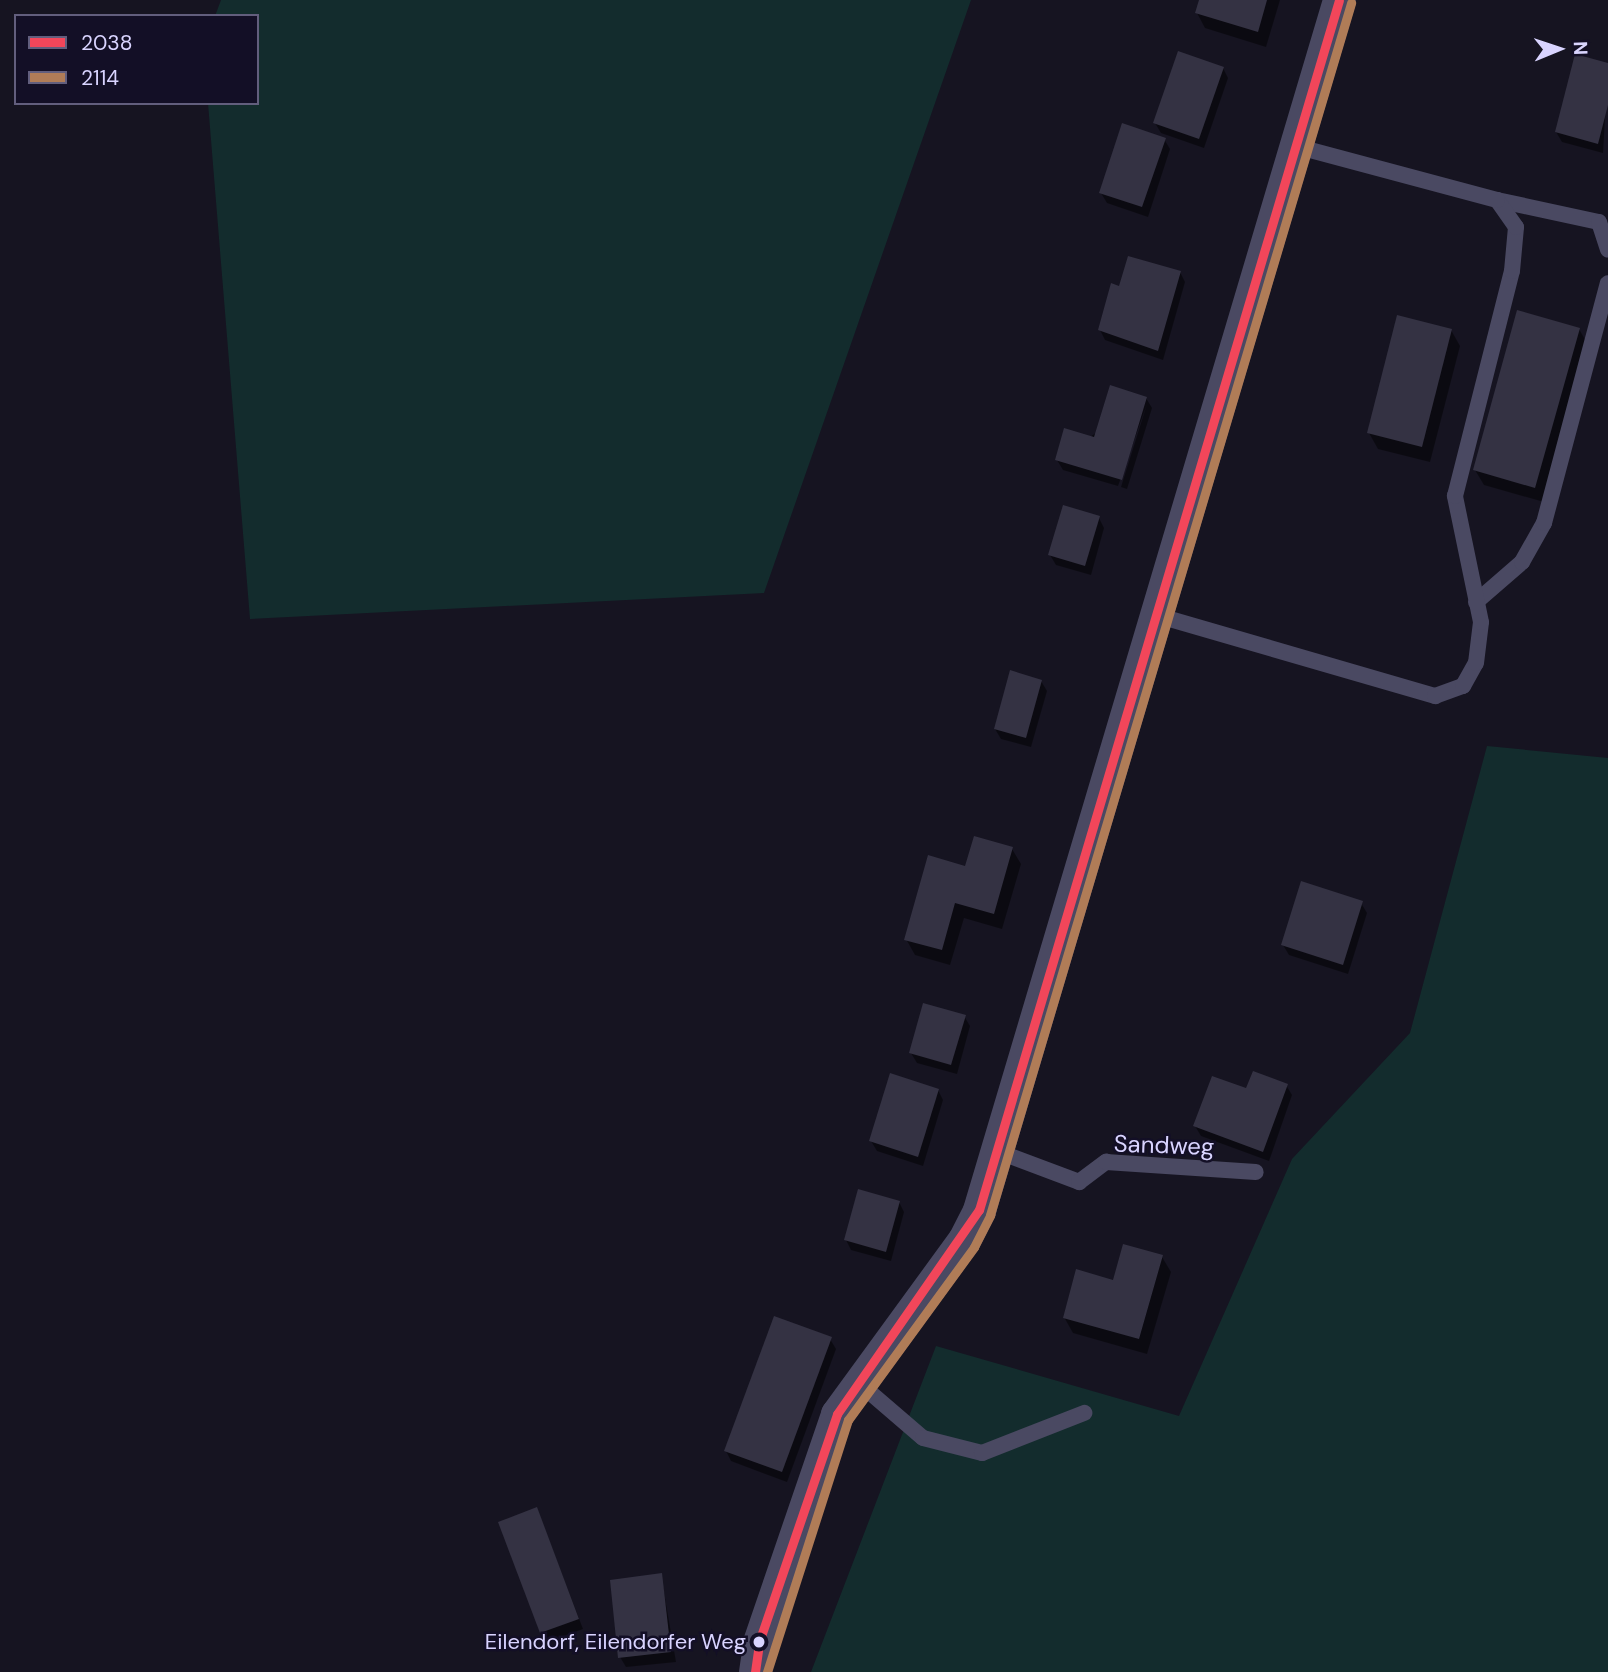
<!DOCTYPE html>
<style>
body{margin:0}
#map{position:relative;width:1608px;height:1672px;overflow:hidden;background:#161421;font-family:"DM Sans",sans-serif}
div>[style]{position:absolute}
[style*='--x']{left:calc(var(--x)*1px);top:calc(var(--y)*1px);width:calc(var(--w)*1px);rotate:calc(var(--a)*1deg)}
.green>*{inset:0;background:#132c2d}
.shadow>*{inset:0;background:#0007}
.building>*{inset:0;background:#343243}
.lane>*{height:16px;margin:-8px;padding:0 8px;transform-origin:8px;border-radius:8px;background:#4a4962}
.street>*{height:33px;margin:-16.5px;padding:0 16.5px;transform-origin:16.5px;border-radius:16.5px;background:#4a4962}
.bus-1>*{height:9px;margin:-4.5px;padding:0 4.5px;transform-origin:4.5px;border-radius:4.5px;background:#f2465a}
.bus-2>*{height:9px;margin:-4.5px;padding:0 4.5px;transform-origin:4.5px;border-radius:4.5px;background:#b07c57}
.dots>*{width:19px;height:19px;translate:-50% -50%;box-sizing:border-box;border:4px solid #130f26;border-radius:50%}
span{translate:-50% -50%;white-space:nowrap;text-align:center;line-height:1.15;-webkit-text-stroke:5px #130f26;paint-order:stroke}
.bus-label{font-size:22px;color:#d9d4ff}
.right{translate:-100% -50%;text-align:right}
.street-label{font-size:24px;color:#d9d4ff}
.legend{position:absolute;left:14px;top:14px;width:245px;height:91px;box-sizing:border-box;background:#130f26;border:2px solid #625e7d;margin:0;padding:9px 12px;list-style:none;font-size:21px;color:#d9d4ff}
.legend li{display:flex;align-items:center;gap:14px;height:35px}
.legend b{width:35px;border:2px solid #625e7d}
.north{position:absolute;left:1524px;top:14px;width:70px;height:70px;-webkit-text-stroke:5px #130f26;paint-order:stroke;rotate:88deg;font-size:19px;font-weight:700;line-height:28px;text-align:center;color:#d9d4ff}
.north::after{content:'';display:block;margin:auto;width:24px;height:32px;background:#d9d4ff;clip-path:polygon(50% 0,100% 100%,50% 72%,0 100%)}
</style>
<div id="map">
<div class="green">
<div style="clip-path:polygon(221px 0,971px 0,764px 593px,250px 619px,208px 103px,257px 103px,257px 16px,215px 16px)"></div>
<div style="clip-path:polygon(1487px 746px,1608px 758px,1608px 1672px,811px 1672px,936px 1346px,1179px 1416px,1292px 1159px,1410px 1033px)"></div>
</div>
<div class="shadow">
<div style="clip-path:polygon(1200px 0,1280px 0,1266px 47px,1205px 28px,1197px 13px)"></div>
<div style="clip-path:polygon(1608px 65px,1603px 153px,1562px 142px,1556px 132px)"></div>
<div style="clip-path:polygon(1223px 68px,1228px 78px,1204px 148px,1161px 133px,1155px 123px)"></div>
<div style="clip-path:polygon(1164px 139px,1170px 149px,1148px 217px,1107px 203px,1101px 193px)"></div>
<div style="clip-path:polygon(1180px 272px,1185px 282px,1163px 360px,1105px 340px,1100px 330px,1121px 288px)"></div>
<div style="clip-path:polygon(1579px 329px,1588px 345px,1544px 502px,1484px 485px,1475px 470px)"></div>
<div style="clip-path:polygon(1451px 330px,1460px 346px,1430px 462px,1378px 449px,1369px 433px)"></div>
<div style="clip-path:polygon(1146px 398px,1152px 408px,1127px 489px,1121px 487px,1147px 404px,1118px 486px,1063px 470px,1057px 460px)"></div>
<div style="clip-path:polygon(1099px 518px,1104px 528px,1091px 575px,1056px 565px,1050px 555px)"></div>
<div style="clip-path:polygon(1041px 681px,1047px 691px,1031px 747px,1001px 739px,995px 729px)"></div>
<div style="clip-path:polygon(1012px 849px,1021px 864px,1002px 929px,964px 918px,950px 965px,915px 955px,906px 939px,967px 868px)"></div>
<div style="clip-path:polygon(1361px 903px,1367px 913px,1348px 974px,1289px 955px,1283px 945px)"></div>
<div style="clip-path:polygon(964px 1016px,970px 1026px,957px 1074px,917px 1063px,911px 1053px)"></div>
<div style="clip-path:polygon(1286px 1085px,1292px 1095px,1269px 1161px,1201px 1136px,1195px 1126px,1247px 1091px)"></div>
<div style="clip-path:polygon(938px 1090px,943px 1100px,923px 1166px,877px 1151px,871px 1141px)"></div>
<div style="clip-path:polygon(899px 1202px,904px 1212px,891px 1261px,851px 1250px,846px 1240px)"></div>
<div style="clip-path:polygon(1162px 1257px,1171px 1272px,1147px 1354px,1073px 1333px,1064px 1317px)"></div>
<div style="clip-path:polygon(830px 1339px,836px 1349px,787px 1482px,731px 1461px,726px 1451px)"></div>
<div style="clip-path:polygon(537px 1509px,583px 1629px,547px 1642px,541px 1632px)"></div>
<div style="clip-path:polygon(661px 1575px,676px 1662px,626px 1667px,620px 1657px)"></div>
</div>
<div class="building">
<div style="clip-path:polygon(1199px 0,1267px 0,1258px 32px,1195px 13px)"></div>
<div style="clip-path:polygon(1178px 51px,1224px 67px,1199px 139px,1153px 123px)"></div>
<div style="clip-path:polygon(1575px 54px,1608px 63px,1608px 105px,1598px 144px,1555px 132px)"></div>
<div style="clip-path:polygon(1122px 123px,1166px 138px,1142px 207px,1099px 193px)"></div>
<div style="clip-path:polygon(1128px 256px,1181px 271px,1158px 351px,1098px 330px,1111px 283px,1119px 286px)"></div>
<div style="clip-path:polygon(1517px 310px,1580px 328px,1535px 488px,1473px 470px)"></div>
<div style="clip-path:polygon(1397px 315px,1452px 329px,1422px 447px,1367px 433px)"></div>
<div style="clip-path:polygon(1110px 385px,1147px 397px,1122px 480px,1055px 460px,1064px 428px,1094px 437px)"></div>
<div style="clip-path:polygon(1063px 505px,1100px 516px,1085px 566px,1048px 555px)"></div>
<div style="clip-path:polygon(1010px 670px,1042px 680px,1026px 738px,994px 729px)"></div>
<div style="clip-path:polygon(974px 836px,1013px 847px,994px 914px,955px 903px,942px 950px,904px 940px,928px 855px,965px 866px)"></div>
<div style="clip-path:polygon(1301px 881px,1363px 901px,1343px 965px,1281px 945px)"></div>
<div style="clip-path:polygon(923px 1003px,966px 1015px,951px 1065px,909px 1053px)"></div>
<div style="clip-path:polygon(1253px 1071px,1288px 1084px,1263px 1152px,1193px 1126px,1212px 1076px,1246px 1088px)"></div>
<div style="clip-path:polygon(890px 1073px,939px 1089px,918px 1157px,869px 1141px)"></div>
<div style="clip-path:polygon(858px 1189px,900px 1201px,886px 1252px,844px 1240px)"></div>
<div style="clip-path:polygon(1123px 1244px,1163px 1255px,1139px 1339px,1063px 1318px,1076px 1269px,1113px 1280px)"></div>
<div style="clip-path:polygon(774px 1316px,832px 1337px,782px 1472px,724px 1451px)"></div>
<div style="clip-path:polygon(537px 1507px,579px 1619px,540px 1633px,498px 1522px)"></div>
<div style="clip-path:polygon(662px 1573px,671px 1652px,618px 1658px,610px 1580px)"></div>
</div>
<div class="lane">
<div style="--x:1497;--y:200;--w:104;--a:12.2"></div>
<div style="--x:1599;--y:222;--w:29;--a:72"></div>
<div style="--x:1476;--y:602;--w:61;--a:-41"></div>
<div style="--x:1522;--y:562;--w:45;--a:-60.6"></div>
<div style="--x:1544;--y:523;--w:248;--a:-75.1"></div>
<div style="--x:1156;--y:615;--w:291;--a:16.2"></div>
<div style="--x:1435;--y:696;--w:30;--a:-20"></div>
<div style="--x:1463;--y:686;--w:26;--a:-61"></div>
<div style="--x:1476;--y:663;--w:41;--a:-83"></div>
<div style="--x:1481;--y:622;--w:129;--a:-101.7"></div>
<div style="--x:1455;--y:496;--w:232;--a:-75.8"></div>
<div style="--x:1512;--y:271;--w:44;--a:-84.8"></div>
<div style="--x:1516;--y:227;--w:33;--a:-125"></div>
<div style="--x:1497;--y:200;--w:208;--a:-165"></div>
<div style="--x:997;--y:1151;--w:88;--a:20.7"></div>
<div style="--x:1079;--y:1182;--w:34;--a:-37"></div>
<div style="--x:1106;--y:1162;--w:150;--a:3.8"></div>
<div style="--x:859;--y:1383;--w:84;--a:40.7"></div>
<div style="--x:923;--y:1438;--w:61;--a:14.3"></div>
<div style="--x:982;--y:1453;--w:110;--a:-21.4"></div>
</div>
<div class="street">
<div style="--x:755;--y:1672;--w:30;--a:-82"></div>
<div style="--x:759;--y:1642;--w:241;--a:-71.1"></div>
<div style="--x:837;--y:1414;--w:215;--a:-53.9"></div>
<div style="--x:964;--y:1240;--w:34;--a:-63"></div>
<div style="--x:979;--y:1210;--w:1262;--a:-73.43"></div>
</div>
<div class="bus-1">
<div style="--x:755;--y:1672;--w:30;--a:-82"></div>
<div style="--x:759;--y:1642;--w:241;--a:-71.1"></div>
<div style="--x:837;--y:1414;--w:249;--a:-55.2"></div>
<div style="--x:979;--y:1210;--w:1262;--a:-73.43"></div>
</div>
<div class="bus-2">
<div style="--x:767;--y:1672;--w:265;--a:-72.2"></div>
<div style="--x:848;--y:1420;--w:214;--a:-53.9"></div>
<div style="--x:974;--y:1247;--w:36;--a:-63"></div>
<div style="--x:990;--y:1215;--w:1265;--a:-73.41"></div>
</div>
<div class="dots">
<div style="left:759px;top:1642px;background:#d9d4ff"></div>
</div>
<div class="bus-label">
<span class="right" style="left:746px;top:1642px">Eilendorf, Eilendorfer Weg</span>
</div>
<div class="street-label">
<span style="left:1164px;top:1145px;rotate:2deg">Sandweg</span>
</div>
<ul class="legend">
<li><b style="height:9px;background:#f2465a"></b>2038</li>
<li><b style="height:9px;background:#b07c57"></b>2114</li>
</ul>
<div class="north">N</div>
</div>
